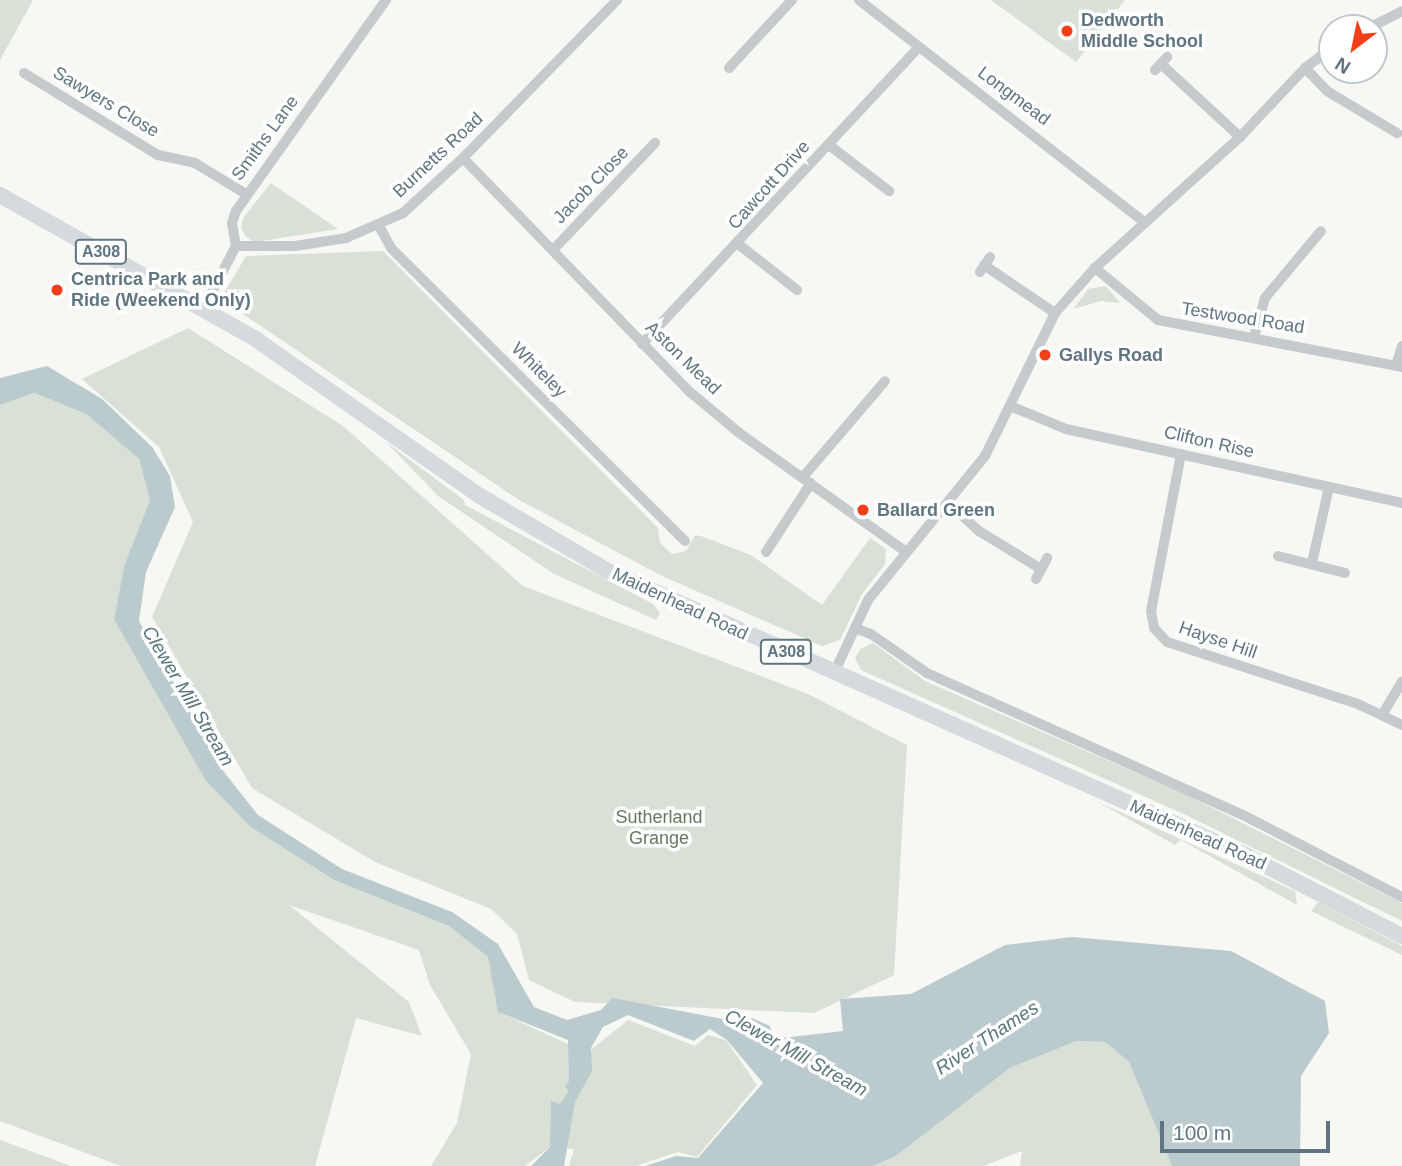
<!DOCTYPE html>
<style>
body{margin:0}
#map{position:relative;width:1402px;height:1166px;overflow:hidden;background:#f7f7f4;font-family:Arial,sans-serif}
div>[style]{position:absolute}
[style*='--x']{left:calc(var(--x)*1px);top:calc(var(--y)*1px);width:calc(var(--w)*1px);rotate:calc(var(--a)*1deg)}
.green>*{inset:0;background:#d9e0d5}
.water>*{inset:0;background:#bbcacd}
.minor>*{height:10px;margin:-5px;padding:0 5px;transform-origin:5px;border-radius:5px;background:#c5cacd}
.primary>*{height:16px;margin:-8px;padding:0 8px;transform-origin:8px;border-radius:8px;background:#d5dade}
.dots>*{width:19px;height:19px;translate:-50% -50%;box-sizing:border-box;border:4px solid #fff;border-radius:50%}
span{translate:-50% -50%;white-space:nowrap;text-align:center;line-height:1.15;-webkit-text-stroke:7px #fff;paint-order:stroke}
.shield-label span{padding:2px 5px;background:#fff;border:2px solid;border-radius:5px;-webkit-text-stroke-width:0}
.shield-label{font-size:16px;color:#607582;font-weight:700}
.poi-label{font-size:18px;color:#607582;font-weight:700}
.left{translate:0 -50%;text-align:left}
.street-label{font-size:18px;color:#607582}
.park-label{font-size:18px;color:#66795f}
.water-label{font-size:19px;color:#5a767c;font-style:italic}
.north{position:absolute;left:1318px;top:14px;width:70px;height:70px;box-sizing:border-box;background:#fff;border:2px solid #bfc8cd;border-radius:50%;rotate:212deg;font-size:19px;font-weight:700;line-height:28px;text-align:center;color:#607582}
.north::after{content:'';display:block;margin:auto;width:24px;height:32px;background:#f23e19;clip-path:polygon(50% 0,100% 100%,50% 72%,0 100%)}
.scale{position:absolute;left:1160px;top:1121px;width:170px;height:32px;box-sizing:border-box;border:4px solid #607582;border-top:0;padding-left:9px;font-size:21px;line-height:24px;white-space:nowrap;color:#607582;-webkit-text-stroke:5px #fff;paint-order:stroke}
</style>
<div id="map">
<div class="green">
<div style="clip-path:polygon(0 0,33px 0,0 60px)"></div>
<div style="clip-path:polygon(991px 0,1125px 0,1076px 62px)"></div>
<div style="clip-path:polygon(271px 183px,338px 229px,255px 242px,246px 237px,241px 228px,243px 218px)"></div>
<div style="clip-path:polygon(383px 251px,658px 528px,660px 543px,672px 554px,686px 551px,695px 535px,704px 537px,751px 555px,822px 605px,870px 538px,886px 549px,885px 564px,862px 594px,840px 640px,822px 646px,662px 576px,519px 500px,225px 302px,224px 293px,246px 256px)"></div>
<div style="clip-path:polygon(1106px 286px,1120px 303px,1101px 301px,1073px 309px,1088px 289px)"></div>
<div style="clip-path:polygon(188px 328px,343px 426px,523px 586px,808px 694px,907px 745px,894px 975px,814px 1013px,575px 1002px,529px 980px,517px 934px,491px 909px,375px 862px,252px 788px,152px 617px,193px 522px,159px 447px,82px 379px)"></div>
<div style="clip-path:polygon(33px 393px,86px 414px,139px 459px,150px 500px,124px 566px,114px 619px,252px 828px,334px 880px,449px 926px,488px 957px,499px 1012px,587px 1053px,628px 1020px,695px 1046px,708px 1035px,726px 1040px,757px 1085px,697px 1157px,678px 1152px,636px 1166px,569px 1166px,574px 1149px,550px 1147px,525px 1166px,431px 1166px,457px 1123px,471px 1054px,430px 985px,419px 950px,289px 905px,409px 1002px,422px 1036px,356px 1018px,315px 1166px,121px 1166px,0 1121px,0 405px)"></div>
<div style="clip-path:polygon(386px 442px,464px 500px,465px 505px,653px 604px,660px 613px,656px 620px,554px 574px,438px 496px)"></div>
<div style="clip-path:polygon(873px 643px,925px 681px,1185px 794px,1402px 903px,1402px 921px,1186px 815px,861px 670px,855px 658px,860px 649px)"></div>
<div style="clip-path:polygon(1096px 801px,1295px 891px,1297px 905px,1181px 840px,1175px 845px)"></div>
<div style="clip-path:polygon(1318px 902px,1402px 946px,1402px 955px,1311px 911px)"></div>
<div style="clip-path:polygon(1077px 1041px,1105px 1042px,1129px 1062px,1172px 1166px,1020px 1166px,1022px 1151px,983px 1166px,873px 1166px,896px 1156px,1010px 1068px)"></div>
<div style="clip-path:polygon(0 1140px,71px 1166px,0 1166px)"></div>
</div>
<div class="water">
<div style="clip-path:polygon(47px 366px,102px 399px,152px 447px,170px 476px,175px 507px,146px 572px,139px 621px,224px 772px,258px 815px,342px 869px,452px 912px,498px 944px,534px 1007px,567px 1020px,601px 1010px,612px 998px,744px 1023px,752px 1018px,770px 1026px,773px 1039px,843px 1031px,840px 999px,911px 994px,1005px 945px,1072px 937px,1231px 951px,1325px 1001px,1329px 1033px,1301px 1076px,1300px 1166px,1172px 1166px,1129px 1062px,1105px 1042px,1077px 1041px,1010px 1068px,896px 1156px,873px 1166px,645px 1166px,676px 1156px,698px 1158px,763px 1083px,727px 1040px,710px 1029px,694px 1041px,628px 1015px,603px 1027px,591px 1048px,592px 1071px,575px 1102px,564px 1166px,531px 1166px,550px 1147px,551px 1101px,560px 1104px,569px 1091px,565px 1087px,569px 1081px,568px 1040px,498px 1012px,488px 957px,449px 926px,334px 880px,252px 828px,206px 781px,114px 619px,124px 566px,150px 500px,139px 459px,86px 414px,34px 393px,0 405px,0 378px)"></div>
</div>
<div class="minor">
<div style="--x:859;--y:0;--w:363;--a:37.9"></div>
<div style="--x:1369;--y:28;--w:37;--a:-27"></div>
<div style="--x:1161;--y:64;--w:108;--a:42.7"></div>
<div style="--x:729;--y:68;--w:93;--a:-47.2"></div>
<div style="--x:1305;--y:68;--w:32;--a:46"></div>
<div style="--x:1327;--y:91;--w:82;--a:31"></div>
<div style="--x:1155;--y:70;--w:18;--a:-47"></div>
<div style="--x:24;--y:73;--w:157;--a:31.5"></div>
<div style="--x:158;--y:155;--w:38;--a:12"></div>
<div style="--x:195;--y:163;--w:60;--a:31.3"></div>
<div style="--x:829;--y:145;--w:76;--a:37.5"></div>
<div style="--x:463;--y:158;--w:326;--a:45.9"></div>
<div style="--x:690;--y:392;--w:62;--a:39.8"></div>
<div style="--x:738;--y:432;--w:206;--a:35.5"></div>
<div style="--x:379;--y:226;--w:25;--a:61"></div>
<div style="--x:391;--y:248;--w:415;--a:44.9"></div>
<div style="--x:738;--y:244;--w:75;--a:37.9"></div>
<div style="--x:236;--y:246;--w:59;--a:0"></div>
<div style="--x:295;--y:246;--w:52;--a:-8.9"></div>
<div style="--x:346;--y:238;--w:62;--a:-23.7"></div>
<div style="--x:403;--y:213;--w:81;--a:-42.5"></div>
<div style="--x:463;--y:158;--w:221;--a:-45.7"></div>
<div style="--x:553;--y:250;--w:148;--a:-46.4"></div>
<div style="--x:984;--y:265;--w:86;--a:34.1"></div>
<div style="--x:1095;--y:268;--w:82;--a:39.5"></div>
<div style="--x:1158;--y:320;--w:248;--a:10.9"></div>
<div style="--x:980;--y:272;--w:18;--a:-56"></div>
<div style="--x:203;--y:309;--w:71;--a:-62.4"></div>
<div style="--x:236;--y:246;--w:23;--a:-100"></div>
<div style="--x:232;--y:223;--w:13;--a:-72"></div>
<div style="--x:236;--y:211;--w:259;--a:-54.6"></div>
<div style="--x:1254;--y:337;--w:41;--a:-74.2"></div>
<div style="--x:1265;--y:298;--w:87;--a:-50.1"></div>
<div style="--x:642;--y:344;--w:406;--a:-47"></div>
<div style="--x:1396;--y:365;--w:20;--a:-72"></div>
<div style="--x:1010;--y:406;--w:61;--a:22.3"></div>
<div style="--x:1066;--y:429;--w:344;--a:12.4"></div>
<div style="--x:1181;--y:454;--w:160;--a:100.8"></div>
<div style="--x:1151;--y:611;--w:17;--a:80"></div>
<div style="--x:1154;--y:628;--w:19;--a:47"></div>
<div style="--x:1167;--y:642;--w:201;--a:18"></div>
<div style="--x:1358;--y:704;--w:49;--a:25.5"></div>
<div style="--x:803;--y:477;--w:126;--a:-49.5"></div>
<div style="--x:948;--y:503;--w:42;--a:42.1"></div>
<div style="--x:979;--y:531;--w:73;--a:31.5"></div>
<div style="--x:766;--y:552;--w:82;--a:-56.9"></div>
<div style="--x:1278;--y:556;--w:69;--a:14.2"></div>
<div style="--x:1312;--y:563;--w:78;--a:-77.4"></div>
<div style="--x:1036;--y:579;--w:24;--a:-62"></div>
<div style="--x:855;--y:628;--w:17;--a:21"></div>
<div style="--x:871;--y:634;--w:68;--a:34.9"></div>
<div style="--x:927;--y:673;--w:346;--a:24.2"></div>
<div style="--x:1243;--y:815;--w:179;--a:27.3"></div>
<div style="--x:834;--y:673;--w:81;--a:-65"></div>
<div style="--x:868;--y:600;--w:186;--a:-50.9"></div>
<div style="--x:985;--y:456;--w:159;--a:-63.9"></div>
<div style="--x:1055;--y:313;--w:60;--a:-48.4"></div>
<div style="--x:1095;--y:268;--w:195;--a:-42.1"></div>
<div style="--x:1240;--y:137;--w:95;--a:-46.7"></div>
<div style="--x:1305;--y:68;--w:34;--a:-37"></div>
<div style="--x:1382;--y:715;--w:39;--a:-59"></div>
</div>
<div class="primary">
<div style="--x:0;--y:195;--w:295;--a:29.4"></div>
<div style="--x:257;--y:340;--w:272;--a:35"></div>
<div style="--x:480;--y:496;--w:146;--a:30.4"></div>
<div style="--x:606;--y:570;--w:700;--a:24.04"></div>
<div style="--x:1245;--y:855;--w:177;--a:27.3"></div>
</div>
<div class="dots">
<div style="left:1067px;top:31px;background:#f23e19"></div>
<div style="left:57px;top:290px;background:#f23e19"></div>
<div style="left:1045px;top:355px;background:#f23e19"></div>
<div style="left:863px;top:510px;background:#f23e19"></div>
</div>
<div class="shield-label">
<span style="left:101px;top:252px">A308</span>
<span style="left:786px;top:652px">A308</span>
</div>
<div class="poi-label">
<span class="left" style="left:1081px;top:31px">Dedworth<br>Middle School</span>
<span class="left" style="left:71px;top:290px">Centrica Park and<br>Ride (Weekend Only)</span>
<span class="left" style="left:1059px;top:355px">Gallys Road</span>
<span class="left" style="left:877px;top:510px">Ballard Green</span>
</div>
<div class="street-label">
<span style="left:1014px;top:96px;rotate:37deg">Longmead</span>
<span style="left:106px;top:102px;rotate:31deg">Sawyers Close</span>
<span style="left:265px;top:138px;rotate:-54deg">Smiths Lane</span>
<span style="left:438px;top:155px;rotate:-43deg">Burnetts Road</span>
<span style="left:591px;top:185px;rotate:-46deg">Jacob Close</span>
<span style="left:769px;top:185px;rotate:-48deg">Cawcott Drive</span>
<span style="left:1243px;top:318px;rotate:9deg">Testwood Road</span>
<span style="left:683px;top:358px;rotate:44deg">Aston Mead</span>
<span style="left:539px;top:370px;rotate:45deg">Whiteley</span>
<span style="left:1209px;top:442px;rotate:13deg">Clifton Rise</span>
<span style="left:680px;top:604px;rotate:25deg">Maidenhead Road</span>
<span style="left:1218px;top:640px;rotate:19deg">Hayse Hill</span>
<span style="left:1198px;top:835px;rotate:24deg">Maidenhead Road</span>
</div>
<div class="park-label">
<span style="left:659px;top:828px">Sutherland<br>Grange</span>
</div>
<div class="water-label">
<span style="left:188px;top:696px;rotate:59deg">Clewer Mill Stream</span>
<span style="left:987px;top:1038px;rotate:-33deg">River Thames</span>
<span style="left:796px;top:1053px;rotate:29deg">Clewer Mill Stream</span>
</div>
<div class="north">N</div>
<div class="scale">100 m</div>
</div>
